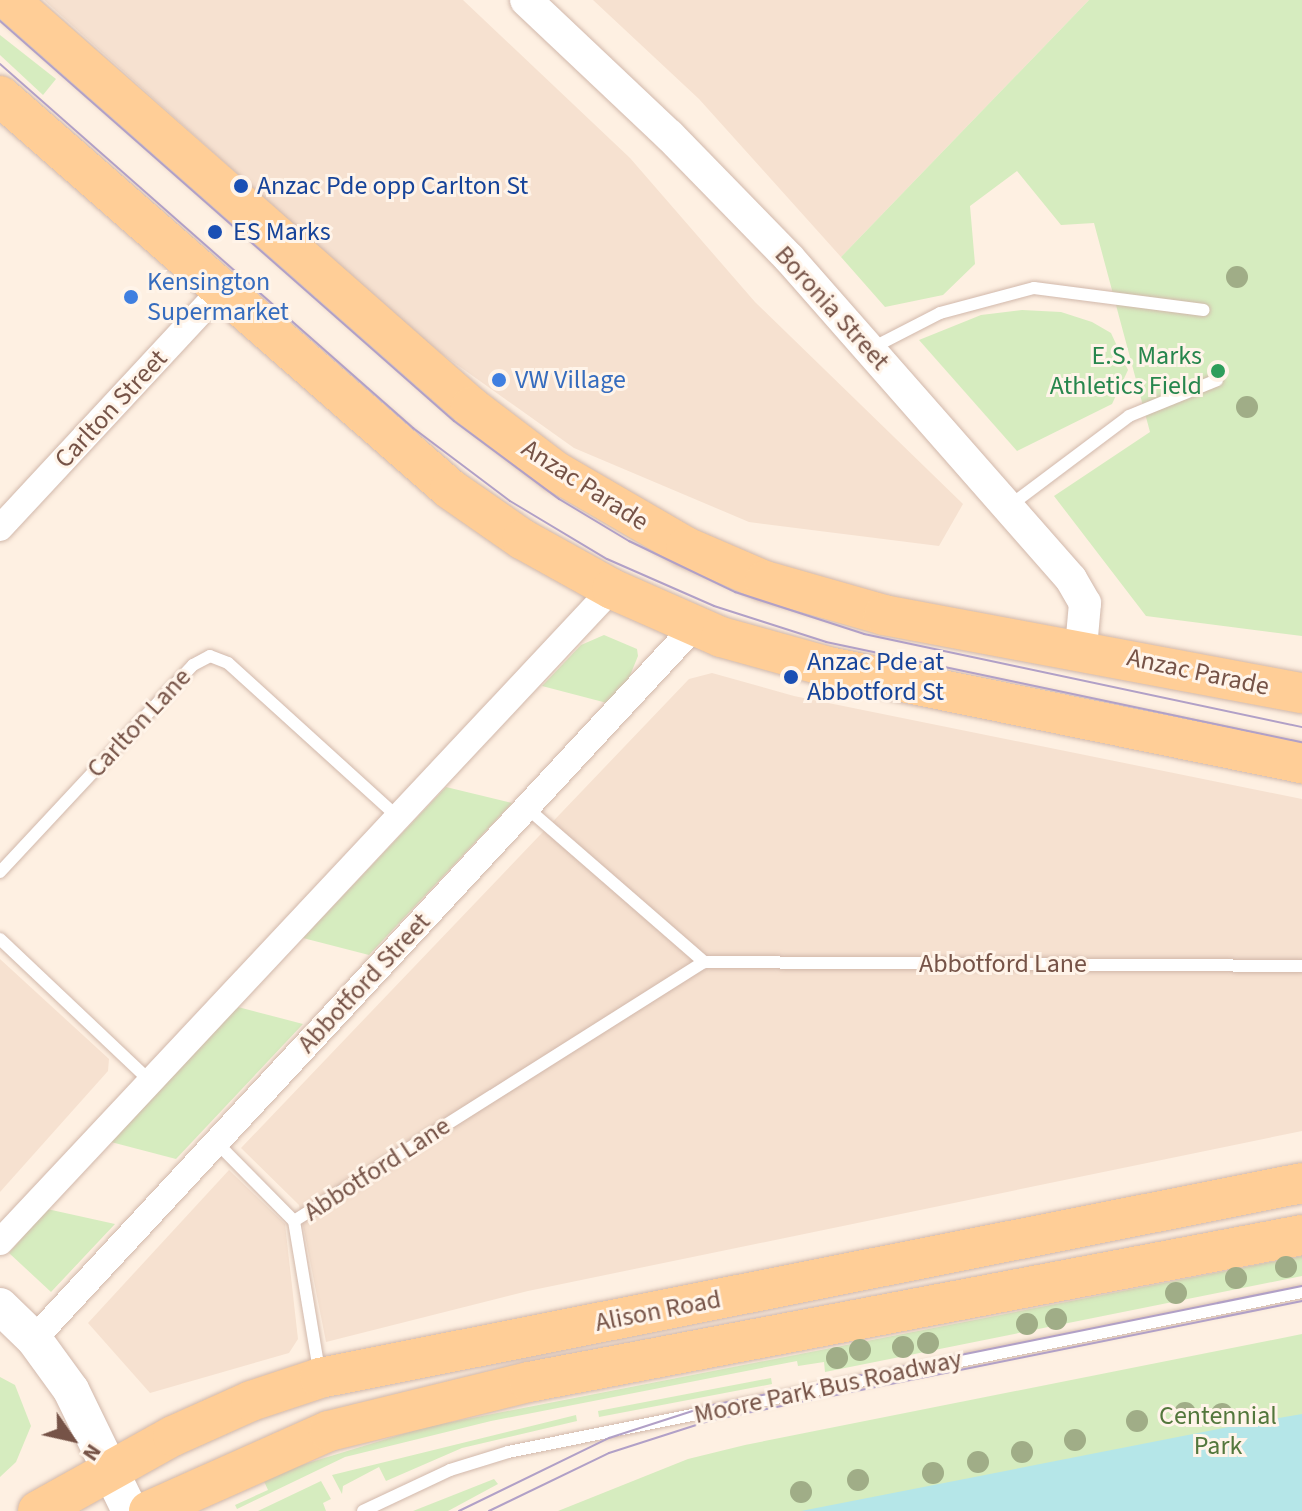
<!DOCTYPE html>
<style>
body{margin:0}
#map{position:relative;width:1302px;height:1511px;overflow:hidden;background:#fef0e2;font-family:"Source Sans 3",sans-serif}
div>[style]{position:absolute}
[style*='--x']{left:calc(var(--x)*1px);top:calc(var(--y)*1px);width:calc(var(--w)*1px);rotate:calc(var(--a)*1deg)}
.residential>*{inset:0;background:#f6e1d0}
.green>*{inset:0;background:#d6ecbf}
.water>*{inset:0;background:#b5e6e8}
.roads{filter:drop-shadow(0 0 2px #d1b8ab) drop-shadow(0 0 2px #d1b8ab)}
.service>*{height:12px;margin:-6px;padding:0 6px;transform-origin:6px;border-radius:6px;background:#fff}
.minor>*{height:26px;margin:-13px;padding:0 13px;transform-origin:13px;border-radius:13px;background:#fff}
.tertiary>*{height:32px;margin:-16px;padding:0 16px;transform-origin:16px;border-radius:16px;background:#fff}
.secondary>*{height:36px;margin:-18px;padding:0 18px;transform-origin:18px;border-radius:18px;background:#fff}
.primary>*{height:40px;margin:-20px;padding:0 20px;transform-origin:20px;border-radius:20px;background:#ffce97}
.tram>*{height:2px;margin:-1px;padding:0 1px;transform-origin:1px;border-radius:1px;background:#b1a0c7}
.trees>*{width:22px;height:22px;margin:-11px;border-radius:50%;background:#a0ad87}
.dots>*{width:22px;height:22px;translate:-50% -50%;box-sizing:border-box;border:4px solid #fff4e9;border-radius:50%}
span{translate:-50% -50%;white-space:nowrap;text-align:center;line-height:1.15;-webkit-text-stroke:6px #fff4e9;paint-order:stroke}
.transit-label{font-size:26px;color:#164399}
.left{translate:0 -50%;text-align:left}
.shop-label{font-size:26px;color:#366cbe}
.street-label{font-size:26px;color:#765347}
.leisure-label{font-size:26px;color:#27864d}
.right{translate:-100% -50%;text-align:right}
.park-label{font-size:26px;color:#53773c}
.north{position:absolute;left:32px;top:1399px;width:80px;height:80px;-webkit-text-stroke:6px #fff4e9;paint-order:stroke;rotate:124deg;font-size:22px;font-weight:700;line-height:32px;text-align:center;color:#765347}
.north::after{content:'';display:block;margin:auto;width:28px;height:36px;background:#765347;clip-path:polygon(50% 0,100% 100%,50% 72%,0 100%)}
</style>
<div id="map">
<div class="residential">
<div style="clip-path:polygon(44px 0,463px 0,630px 158px,755px 302px,963px 504px,939px 546px,749px 522px,574px 448px,421px 339px)"></div>
<div style="clip-path:polygon(593px 0,1089px 0,841px 257px,699px 99px)"></div>
<div style="clip-path:polygon(712px 673px,794px 696px,1302px 799px,1302px 1131px,528px 1291px,326px 1342px,299px 1205px,241px 1148px,689px 679px)"></div>
<div style="clip-path:polygon(0 959px,109px 1059px,108px 1071px,0 1192px)"></div>
<div style="clip-path:polygon(229px 1170px,285px 1224px,298px 1339px,289px 1353px,150px 1393px,88px 1323px)"></div>
</div>
<div class="green">
<div style="clip-path:polygon(1089px 0,1302px 0,1302px 636px,1146px 616px,1054px 496px,1150px 432px,1094px 223px,1061px 225px,1017px 171px,970px 206px,975px 264px,943px 295px,885px 307px,841px 257px)"></div>
<div style="clip-path:polygon(0 35px,56px 79px,43px 95px,0 55px)"></div>
<div style="clip-path:polygon(1022px 310px,1061px 312px,1092px 322px,1111px 333px,1128px 370px,1112px 404px,1017px 451px,919px 340px,981px 315px)"></div>
<div style="clip-path:polygon(604px 635px,637px 649px,638px 656px,629px 678px,607px 703px,542px 686px,581px 645px)"></div>
<div style="clip-path:polygon(446px 787px,512px 803px,369px 955px,303px 938px)"></div>
<div style="clip-path:polygon(238px 1007px,303px 1024px,176px 1159px,111px 1142px)"></div>
<div style="clip-path:polygon(47px 1209px,115px 1224px,51px 1292px,9px 1253px)"></div>
<div style="clip-path:polygon(1302px 1256px,1302px 1276px,825px 1372px,824px 1362px,798px 1366px,797px 1361px,491px 1421px,345px 1457px,237px 1509px,235px 1505px,268px 1490px,262px 1477px,426px 1427px)"></div>
<div style="clip-path:polygon(1302px 1334px,1302px 1511px,558px 1511px,688px 1459px,745px 1445px)"></div>
<div style="clip-path:polygon(0 1377px,15px 1385px,31px 1426px,16px 1462px,0 1477px)"></div>
<div style="clip-path:polygon(771px 1378px,772px 1384px,599px 1417px,598px 1411px)"></div>
<div style="clip-path:polygon(576px 1415px,577px 1421px,462px 1448px,386px 1481px,379px 1467px,343px 1486px,342px 1494px,332px 1475px)"></div>
<div style="clip-path:polygon(494px 1479px,498px 1484px,448px 1511px,413px 1511px)"></div>
<div style="clip-path:polygon(321px 1481px,331px 1499px,323px 1503px,326px 1511px,258px 1511px)"></div>
</div>
<div class="water">
<div style="clip-path:polygon(1302px 1414px,1302px 1511px,801px 1511px,1249px 1423px)"></div>
</div>
<div class="roads">
<div class="service">
<div style="--x:872;--y:348;--w:76;--a:-27.2"></div>
<div style="--x:940;--y:313;--w:97;--a:-14.9"></div>
<div style="--x:1034;--y:288;--w:171;--a:7.4"></div>
<div style="--x:1008;--y:507;--w:151;--a:-36.9"></div>
<div style="--x:1129;--y:416;--w:95;--a:-22.2"></div>
<div style="--x:527;--y:808;--w:235;--a:41"></div>
<div style="--x:0;--y:872;--w:283;--a:-47"></div>
<div style="--x:193;--y:665;--w:19;--a:-28"></div>
<div style="--x:210;--y:656;--w:19;--a:21"></div>
<div style="--x:228;--y:663;--w:229;--a:42.2"></div>
<div style="--x:0;--y:939;--w:208;--a:43.4"></div>
<div style="--x:216;--y:1142;--w:111;--a:45.4"></div>
<div style="--x:294;--y:1221;--w:152;--a:80.5"></div>
<div style="--x:294;--y:1221;--w:485;--a:-32.3"></div>
<div style="--x:704;--y:962;--w:598;--a:0.38"></div>
<div style="--x:363;--y:1511;--w:96;--a:-25.2"></div>
<div style="--x:450;--y:1470;--w:61;--a:-17.2"></div>
<div style="--x:508;--y:1452;--w:810;--a:-11.39"></div>
</div>
<div class="minor">
<div style="--x:0;--y:528;--w:325;--a:-47.1"></div>
<div style="--x:0;--y:1242;--w:895;--a:-46.86"></div>
<div style="--x:34;--y:1339;--w:972;--a:-47.17"></div>
</div>
<div class="tertiary">
<div style="--x:526;--y:0;--w:197;--a:43.4"></div>
<div style="--x:669;--y:135;--w:172;--a:45.7"></div>
<div style="--x:789;--y:258;--w:427;--a:48.7"></div>
<div style="--x:1071;--y:579;--w:28;--a:60"></div>
<div style="--x:1085;--y:603;--w:45;--a:95.1"></div>
</div>
<div class="secondary">
<div style="--x:0;--y:1306;--w:47;--a:44.1"></div>
<div style="--x:34;--y:1339;--w:63;--a:54"></div>
<div style="--x:71;--y:1390;--w:135;--a:64"></div>
</div>
<div class="primary">
<div style="--x:9;--y:0;--w:616;--a:41.38"></div>
<div style="--x:471;--y:407;--w:106;--a:37.3"></div>
<div style="--x:555;--y:471;--w:151;--a:30.1"></div>
<div style="--x:686;--y:547;--w:86;--a:23.3"></div>
<div style="--x:765;--y:581;--w:124;--a:15.9"></div>
<div style="--x:884;--y:615;--w:425;--a:10.6"></div>
<div style="--x:0;--y:96;--w:597;--a:41.13"></div>
<div style="--x:450;--y:489;--w:88;--a:34.8"></div>
<div style="--x:522;--y:539;--w:103;--a:29.1"></div>
<div style="--x:612;--y:589;--w:119;--a:23.8"></div>
<div style="--x:721;--y:637;--w:112;--a:15.5"></div>
<div style="--x:829;--y:667;--w:483;--a:11.5"></div>
<div style="--x:38;--y:1511;--w:154;--a:-29.1"></div>
<div style="--x:173;--y:1436;--w:85;--a:-24.2"></div>
<div style="--x:251;--y:1401;--w:73;--a:-18.4"></div>
<div style="--x:320;--y:1378;--w:1001;--a:-11.23"></div>
<div style="--x:149;--y:1511;--w:197;--a:-24"></div>
<div style="--x:329;--y:1431;--w:206;--a:-13.8"></div>
<div style="--x:529;--y:1382;--w:787;--a:-10.77"></div>
</div>
</div>
<div class="tram">
<div style="--x:0;--y:21;--w:605;--a:41.38"></div>
<div style="--x:454;--y:421;--w:131;--a:36.6"></div>
<div style="--x:559;--y:499;--w:82;--a:31"></div>
<div style="--x:629;--y:541;--w:118;--a:25.7"></div>
<div style="--x:735;--y:592;--w:136;--a:18"></div>
<div style="--x:864;--y:634;--w:448;--a:12"></div>
<div style="--x:0;--y:64;--w:551;--a:41.39"></div>
<div style="--x:413;--y:428;--w:121;--a:37"></div>
<div style="--x:510;--y:501;--w:113;--a:30.9"></div>
<div style="--x:607;--y:559;--w:117;--a:23.7"></div>
<div style="--x:714;--y:606;--w:118;--a:17.8"></div>
<div style="--x:826;--y:642;--w:486;--a:11.9"></div>
<div style="--x:459;--y:1511;--w:167;--a:-26"></div>
<div style="--x:609;--y:1438;--w:104;--a:-17.9"></div>
<div style="--x:708;--y:1406;--w:606;--a:-11.42"></div>
<div style="--x:489;--y:1511;--w:133;--a:-25.8"></div>
<div style="--x:609;--y:1453;--w:108;--a:-17.8"></div>
<div style="--x:712;--y:1420;--w:602;--a:-11.4"></div>
</div>
<div class="trees">
<div style="left:1237px;top:277px"></div>
<div style="left:1247px;top:407px"></div>
<div style="left:1286px;top:1267px"></div>
<div style="left:1236px;top:1278px"></div>
<div style="left:1176px;top:1293px"></div>
<div style="left:1056px;top:1319px"></div>
<div style="left:1027px;top:1324px"></div>
<div style="left:928px;top:1343px"></div>
<div style="left:903px;top:1347px"></div>
<div style="left:860px;top:1350px"></div>
<div style="left:837px;top:1358px"></div>
<div style="left:1185px;top:1413px"></div>
<div style="left:1222px;top:1414px"></div>
<div style="left:1137px;top:1421px"></div>
<div style="left:1075px;top:1440px"></div>
<div style="left:1022px;top:1452px"></div>
<div style="left:978px;top:1462px"></div>
<div style="left:933px;top:1473px"></div>
<div style="left:858px;top:1480px"></div>
<div style="left:801px;top:1492px"></div>
</div>
<div class="dots">
<div style="left:241px;top:186px;background:#1a4fb4"></div>
<div style="left:215px;top:232px;background:#1a4fb4"></div>
<div style="left:131px;top:297px;background:#3f7fe0"></div>
<div style="left:1218px;top:371px;background:#2e9e5b"></div>
<div style="left:499px;top:380px;background:#3f7fe0"></div>
<div style="left:791px;top:677px;background:#1a4fb4"></div>
</div>
<div class="transit-label">
<span class="left" style="left:257px;top:186px">Anzac Pde opp Carlton St</span>
<span class="left" style="left:233px;top:232px">ES Marks</span>
<span class="left" style="left:807px;top:677px">Anzac Pde at<br>Abbotford St</span>
</div>
<div class="shop-label">
<span class="left" style="left:147px;top:297px">Kensington<br>Supermarket</span>
<span class="left" style="left:515px;top:380px">VW Village</span>
</div>
<div class="street-label">
<span style="left:832px;top:308px;rotate:48deg">Boronia Street</span>
<span style="left:111px;top:409px;rotate:-47deg">Carlton Street</span>
<span style="left:585px;top:485px;rotate:33deg">Anzac Parade</span>
<span style="left:1198px;top:672px;rotate:12deg">Anzac Parade</span>
<span style="left:139px;top:723px;rotate:-47deg">Carlton Lane</span>
<span style="left:1003px;top:964px">Abbotford Lane</span>
<span style="left:364px;top:983px;rotate:-47deg">Abbotford Street</span>
<span style="left:377px;top:1169px;rotate:-33deg">Abbotford Lane</span>
<span style="left:658px;top:1311px;rotate:-11deg">Alison Road</span>
<span style="left:828px;top:1387px;rotate:-12deg">Moore Park Bus Roadway</span>
</div>
<div class="leisure-label">
<span class="right" style="left:1202px;top:371px">E.S. Marks<br>Athletics Field</span>
</div>
<div class="park-label">
<span style="left:1218px;top:1431px">Centennial<br>Park</span>
</div>
<div class="north">N</div>
</div>
